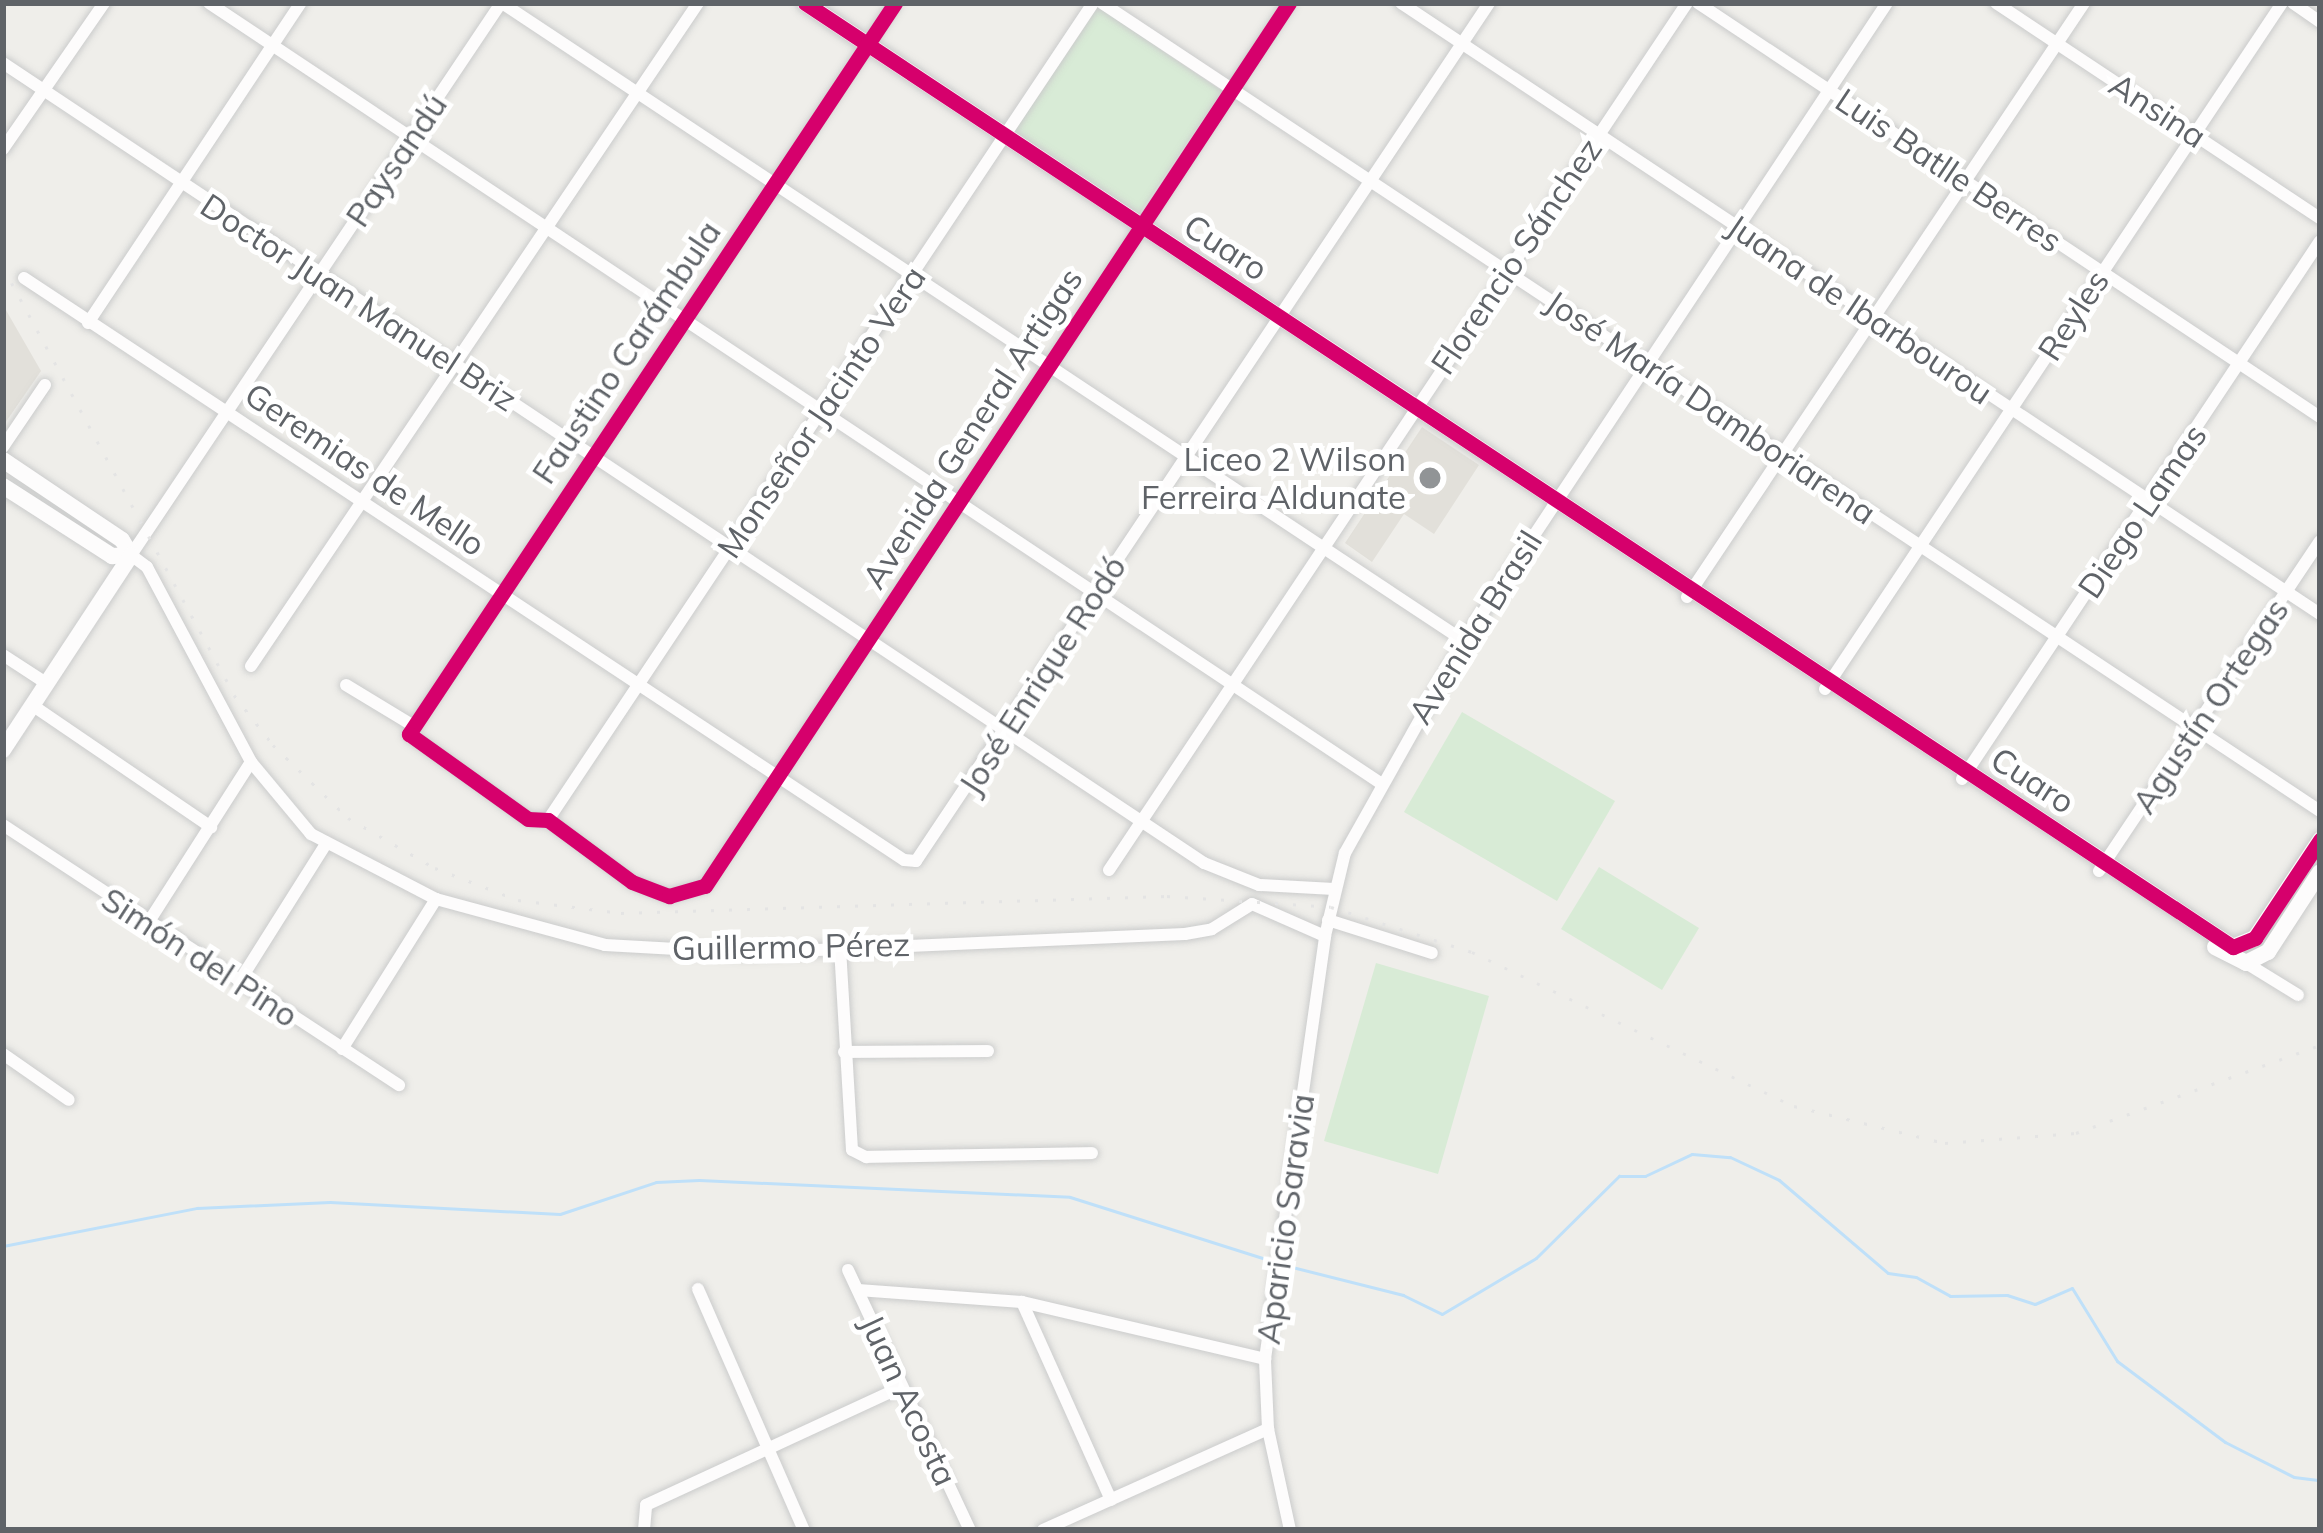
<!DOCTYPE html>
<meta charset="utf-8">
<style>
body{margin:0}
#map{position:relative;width:2323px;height:1533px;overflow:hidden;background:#efeeea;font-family:Mulish,sans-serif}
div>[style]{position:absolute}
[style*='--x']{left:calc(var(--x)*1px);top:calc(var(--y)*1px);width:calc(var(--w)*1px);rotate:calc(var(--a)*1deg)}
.education>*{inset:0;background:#e2e0da}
.green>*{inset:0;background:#d8ebd6}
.stream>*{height:3px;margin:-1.5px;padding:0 1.5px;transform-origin:1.5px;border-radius:1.5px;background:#bfe0f9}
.roads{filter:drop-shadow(0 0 3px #cbcccc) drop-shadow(0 0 3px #cbcccc)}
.street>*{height:12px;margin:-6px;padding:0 6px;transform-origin:6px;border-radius:6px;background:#fdfcfc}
.secondary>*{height:16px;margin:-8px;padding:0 8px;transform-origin:8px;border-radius:8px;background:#fdfcfc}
.rail>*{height:3px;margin-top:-1.5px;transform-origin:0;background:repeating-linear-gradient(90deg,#e4e4e4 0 3px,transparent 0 18px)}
.cycleway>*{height:15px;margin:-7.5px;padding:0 7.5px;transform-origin:7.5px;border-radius:7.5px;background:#d6006c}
.dots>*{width:33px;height:33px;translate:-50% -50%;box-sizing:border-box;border:6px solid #fff;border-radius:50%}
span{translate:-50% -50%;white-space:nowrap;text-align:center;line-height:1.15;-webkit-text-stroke:10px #fff;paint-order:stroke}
.street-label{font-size:33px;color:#5f6368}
.poi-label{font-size:33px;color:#5f6368}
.right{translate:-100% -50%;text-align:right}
.frame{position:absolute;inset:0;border:6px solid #5f6368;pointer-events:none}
</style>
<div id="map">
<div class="education">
<div style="clip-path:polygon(3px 305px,41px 371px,3px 426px)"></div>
<div style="clip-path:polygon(1422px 427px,1479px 465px,1434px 534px,1404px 514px,1372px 562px,1345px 543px)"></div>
</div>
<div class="green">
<div style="clip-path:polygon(1098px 7px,1222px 91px,1137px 217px,1013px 133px)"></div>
<div style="clip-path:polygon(1462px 712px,1615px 801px,1557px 901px,1404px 812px)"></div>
<div style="clip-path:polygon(1599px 867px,1699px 928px,1662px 990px,1561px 929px)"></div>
<div style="clip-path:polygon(1376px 963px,1489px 996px,1438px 1174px,1324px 1141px)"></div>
</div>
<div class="stream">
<div style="--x:3;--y:1246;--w:198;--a:-11.1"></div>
<div style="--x:197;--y:1208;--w:133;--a:-2.6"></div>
<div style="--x:330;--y:1202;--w:230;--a:3"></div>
<div style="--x:560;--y:1214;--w:101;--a:-18.4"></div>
<div style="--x:656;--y:1182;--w:43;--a:-2.7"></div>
<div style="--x:699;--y:1180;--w:371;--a:2.6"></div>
<div style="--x:1070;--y:1197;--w:215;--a:17.6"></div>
<div style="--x:1284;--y:1265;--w:123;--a:14.1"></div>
<div style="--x:1403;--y:1295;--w:43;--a:26"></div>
<div style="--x:1442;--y:1314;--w:109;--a:-30.8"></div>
<div style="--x:1536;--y:1258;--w:117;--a:-44.7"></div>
<div style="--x:1619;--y:1176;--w:26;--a:0"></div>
<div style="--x:1645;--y:1176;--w:52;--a:-25.1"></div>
<div style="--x:1692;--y:1154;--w:38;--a:5"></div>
<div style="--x:1730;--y:1157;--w:54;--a:25.1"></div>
<div style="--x:1779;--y:1180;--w:143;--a:40.5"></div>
<div style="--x:1888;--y:1273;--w:28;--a:8"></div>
<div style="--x:1916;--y:1277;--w:39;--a:29"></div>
<div style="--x:1950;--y:1296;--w:57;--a:-1"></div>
<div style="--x:2007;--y:1295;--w:29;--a:18"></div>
<div style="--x:2035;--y:1304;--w:40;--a:-23.4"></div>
<div style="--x:2072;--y:1288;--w:86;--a:58.3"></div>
<div style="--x:2117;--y:1361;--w:135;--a:36.9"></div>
<div style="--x:2225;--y:1442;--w:77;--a:26.9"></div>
<div style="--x:2294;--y:1477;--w:26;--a:7"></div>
</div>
<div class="roads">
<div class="street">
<div style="--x:209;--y:3;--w:1406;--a:33.66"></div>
<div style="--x:501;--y:3;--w:665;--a:123.83"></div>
<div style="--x:131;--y:555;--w:20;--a:37"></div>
<div style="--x:147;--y:567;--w:221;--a:61.9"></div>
<div style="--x:251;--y:762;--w:94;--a:50.2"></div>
<div style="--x:311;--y:834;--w:141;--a:27.5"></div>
<div style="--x:436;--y:899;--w:175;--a:15.2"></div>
<div style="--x:605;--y:945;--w:143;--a:3.2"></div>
<div style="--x:748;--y:953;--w:437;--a:-2.5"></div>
<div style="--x:1185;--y:934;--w:27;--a:-10"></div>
<div style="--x:1212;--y:929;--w:47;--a:-32"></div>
<div style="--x:1252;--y:904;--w:80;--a:23.7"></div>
<div style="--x:502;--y:3;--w:1154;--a:33.55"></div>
<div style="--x:895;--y:3;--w:878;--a:123.62"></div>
<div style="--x:409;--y:734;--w:146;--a:35.5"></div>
<div style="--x:528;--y:819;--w:20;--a:3"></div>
<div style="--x:548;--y:820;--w:104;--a:36.4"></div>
<div style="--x:632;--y:882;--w:40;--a:21"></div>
<div style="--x:669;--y:896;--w:37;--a:-16"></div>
<div style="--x:705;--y:886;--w:1059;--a:-56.52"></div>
<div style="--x:1102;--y:3;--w:1462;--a:33.56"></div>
<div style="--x:1401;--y:3;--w:1104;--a:33.62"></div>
<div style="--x:1698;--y:3;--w:747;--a:33.65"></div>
<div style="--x:1996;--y:3;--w:389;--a:33.6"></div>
<div style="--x:2293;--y:3;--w:33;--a:35"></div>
<div style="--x:3;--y:63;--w:1443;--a:33.67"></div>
<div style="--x:1204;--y:863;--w:59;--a:21.8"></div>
<div style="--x:1259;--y:885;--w:75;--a:3.1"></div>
<div style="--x:3;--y:149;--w:178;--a:-55.3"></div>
<div style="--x:24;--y:278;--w:1055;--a:33.48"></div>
<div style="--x:904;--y:860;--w:12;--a:5"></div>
<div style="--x:916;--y:861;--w:1032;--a:-56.26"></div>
<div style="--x:88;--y:323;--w:384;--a:-56.4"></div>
<div style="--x:3;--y:447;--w:75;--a:-55.9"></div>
<div style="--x:1687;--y:597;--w:714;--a:-56.24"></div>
<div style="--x:3;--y:655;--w:51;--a:33.1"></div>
<div style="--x:251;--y:666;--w:800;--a:-56.01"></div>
<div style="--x:346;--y:685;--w:77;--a:31.2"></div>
<div style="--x:1825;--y:689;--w:824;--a:-56.33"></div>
<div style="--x:32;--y:705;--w:217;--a:34.3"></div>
<div style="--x:1962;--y:779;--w:646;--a:-56.36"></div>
<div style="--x:548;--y:820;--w:982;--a:-56.29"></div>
<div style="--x:3;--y:825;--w:474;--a:33.3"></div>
<div style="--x:1109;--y:870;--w:1042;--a:-56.31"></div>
<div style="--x:2099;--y:871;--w:397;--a:-56.2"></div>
<div style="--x:1328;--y:920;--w:109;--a:17.6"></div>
<div style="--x:148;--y:923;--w:191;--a:-57.4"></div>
<div style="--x:840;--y:948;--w:202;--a:86.6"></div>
<div style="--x:852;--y:1150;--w:16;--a:27"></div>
<div style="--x:866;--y:1157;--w:226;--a:-1"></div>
<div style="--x:2246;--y:963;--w:61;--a:31.6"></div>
<div style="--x:239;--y:982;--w:160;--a:-57.8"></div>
<div style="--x:342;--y:1049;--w:177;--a:-57.9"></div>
<div style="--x:844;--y:1052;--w:144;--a:-0.4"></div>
<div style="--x:3;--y:1054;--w:80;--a:34.9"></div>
<div style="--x:848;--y:1270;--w:287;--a:64.9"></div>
<div style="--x:698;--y:1289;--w:263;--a:66.3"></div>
<div style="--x:858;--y:1290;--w:164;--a:4.2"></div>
<div style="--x:1022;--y:1302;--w:250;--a:13.2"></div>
<div style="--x:1022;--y:1302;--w:217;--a:65.8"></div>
<div style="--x:644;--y:1530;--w:25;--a:-85"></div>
<div style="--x:646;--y:1505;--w:281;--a:-24.8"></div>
<div style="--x:1043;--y:1530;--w:247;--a:-24.2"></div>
<div style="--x:1290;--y:1530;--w:103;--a:-102.3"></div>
<div style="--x:1268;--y:1429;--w:70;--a:-92.5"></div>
<div style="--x:1265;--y:1359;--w:427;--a:-81.9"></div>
<div style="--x:1325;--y:936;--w:85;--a:-76.5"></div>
<div style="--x:1345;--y:853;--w:243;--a:-60.7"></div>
<div style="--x:1464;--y:641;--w:765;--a:-56.46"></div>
</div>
<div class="secondary">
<div style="--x:805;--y:3;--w:1712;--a:33.47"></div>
<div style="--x:2233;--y:947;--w:24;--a:-22"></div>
<div style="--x:2255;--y:938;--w:118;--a:-56.4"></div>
<div style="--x:3;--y:460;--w:143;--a:33.9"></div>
<div style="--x:122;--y:540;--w:17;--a:59"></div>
<div style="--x:3;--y:486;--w:130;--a:32.7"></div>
<div style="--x:112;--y:556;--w:19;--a:-3"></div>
<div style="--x:3;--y:750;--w:233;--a:-56.7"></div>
<div style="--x:2215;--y:947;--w:35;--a:27"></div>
<div style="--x:2246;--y:963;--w:25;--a:-27"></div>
<div style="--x:2268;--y:952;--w:95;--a:-57"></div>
</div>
</div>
<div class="rail">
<div style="--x:3;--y:267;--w:486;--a:61.6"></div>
<div style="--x:234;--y:695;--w:63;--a:52"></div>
<div style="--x:273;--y:745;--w:105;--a:44.2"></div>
<div style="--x:348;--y:818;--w:100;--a:29.9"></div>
<div style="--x:435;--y:868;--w:89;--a:21.1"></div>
<div style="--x:518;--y:900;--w:104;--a:7.2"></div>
<div style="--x:621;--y:913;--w:546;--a:-1.78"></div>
<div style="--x:1167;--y:896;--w:164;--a:3.8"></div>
<div style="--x:1331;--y:907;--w:148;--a:17.7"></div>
<div style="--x:1472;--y:952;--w:357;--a:25.6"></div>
<div style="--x:1794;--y:1106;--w:155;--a:13.8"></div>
<div style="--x:1945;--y:1143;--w:131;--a:-4.4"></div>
<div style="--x:2076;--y:1133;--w:259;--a:-19.8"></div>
</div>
<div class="cycleway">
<div style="--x:805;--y:3;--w:1712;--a:33.47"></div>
<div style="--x:2233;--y:947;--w:24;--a:-22"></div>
<div style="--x:2255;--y:938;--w:118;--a:-56.4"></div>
<div style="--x:895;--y:3;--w:878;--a:123.62"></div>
<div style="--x:409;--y:734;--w:146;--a:35.5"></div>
<div style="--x:528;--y:819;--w:20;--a:3"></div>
<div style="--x:548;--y:820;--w:104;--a:36.4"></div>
<div style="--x:632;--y:882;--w:40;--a:21"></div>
<div style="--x:669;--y:896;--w:37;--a:-16"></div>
<div style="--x:705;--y:886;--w:1059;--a:-56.52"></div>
</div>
<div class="dots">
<div style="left:1430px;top:478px;background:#919496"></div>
</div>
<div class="street-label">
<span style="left:2158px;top:110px;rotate:33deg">Ansina</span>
<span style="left:396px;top:160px;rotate:-56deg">Paysandú</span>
<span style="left:1949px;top:170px;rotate:34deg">Luis Batlle Berres</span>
<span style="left:1226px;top:247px;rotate:33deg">Cuaro</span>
<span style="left:1516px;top:256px;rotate:-56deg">Florencio Sánchez</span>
<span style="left:359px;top:302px;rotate:33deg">Doctor Juan Manuel Briz</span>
<span style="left:1860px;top:309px;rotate:34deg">Juana de Ibarbourou</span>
<span style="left:2073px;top:315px;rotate:-57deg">Reyles</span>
<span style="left:626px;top:352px;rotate:-56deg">Faustino Carámbula</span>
<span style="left:1711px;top:407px;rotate:34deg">José María Damboriarena</span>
<span style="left:821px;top:412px;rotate:-56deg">Monseñor Jacinto Vera</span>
<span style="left:972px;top:428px;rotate:-57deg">Avenida General Artigas</span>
<span style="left:365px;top:469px;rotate:34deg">Geremias de Mello</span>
<span style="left:2142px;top:511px;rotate:-56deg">Diego Lamas</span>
<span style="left:1475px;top:627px;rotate:-58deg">Avenida Brasil</span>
<span style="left:1042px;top:675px;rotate:-57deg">José Enrique Rodó</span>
<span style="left:2210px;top:706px;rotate:-56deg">Agustín Ortegas</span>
<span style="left:2033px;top:780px;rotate:33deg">Cuaro</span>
<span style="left:791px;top:946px;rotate:-1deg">Guillermo Pérez</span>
<span style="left:200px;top:957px;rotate:33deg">Simón del Pino</span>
<span style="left:1285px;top:1219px;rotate:-82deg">Aparicio Saravia</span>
<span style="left:909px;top:1400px;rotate:65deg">Juan Acosta</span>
</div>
<div class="poi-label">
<span class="right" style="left:1406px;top:478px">Liceo 2 Wilson<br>Ferreira Aldunate</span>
</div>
<div class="frame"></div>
</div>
